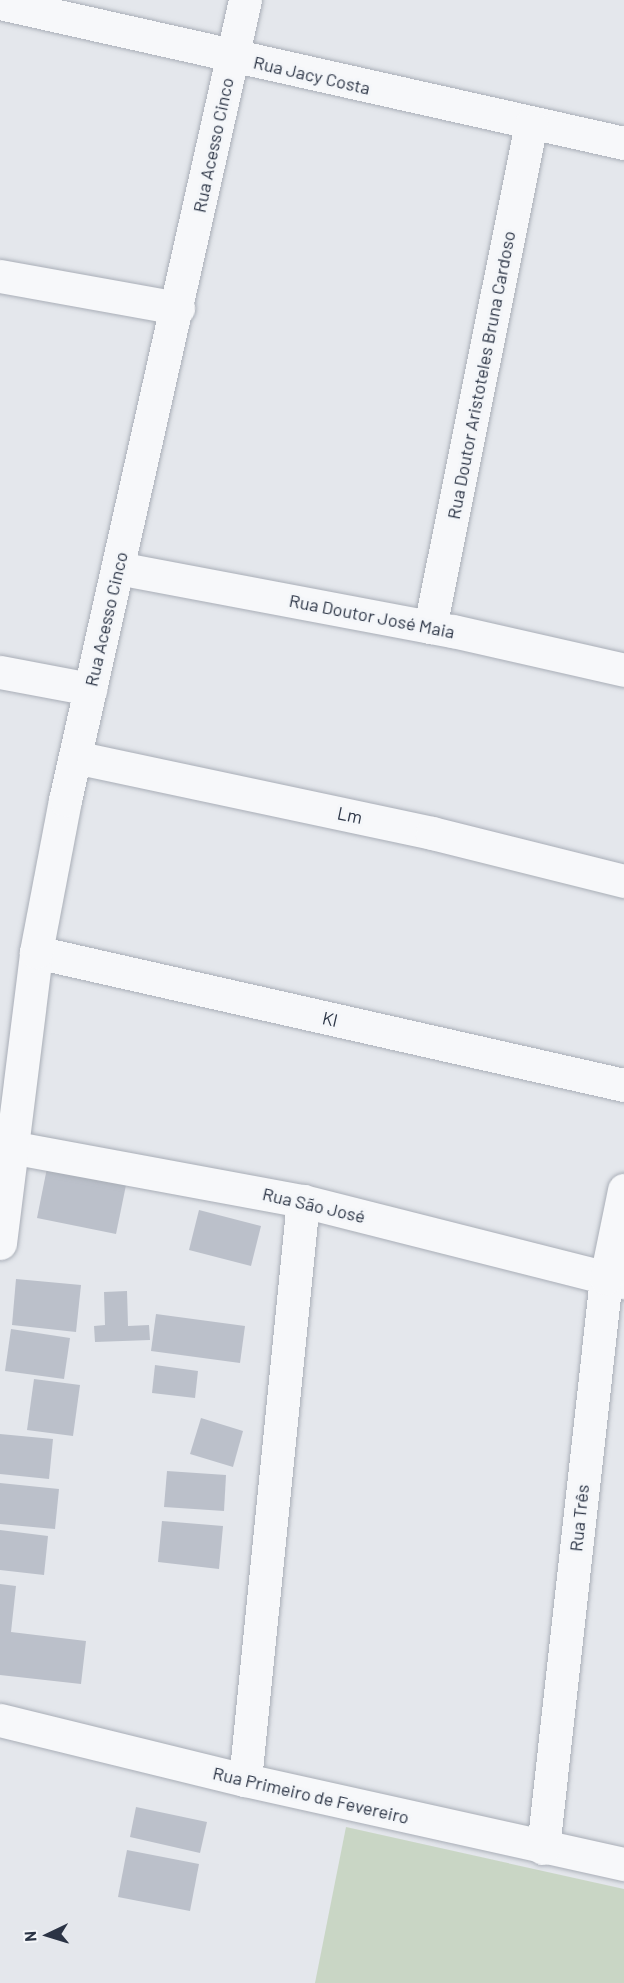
<!DOCTYPE html>
<meta charset="utf-8">
<style>
body{margin:0}
#map{position:relative;width:624px;height:1983px;overflow:hidden;background:#e4e7ec;font-family:Barlow,sans-serif}
div>[style]{position:absolute}
[style*='--x']{left:calc(var(--x)*1px);top:calc(var(--y)*1px);width:calc(var(--w)*1px);rotate:calc(var(--a)*1deg)}
.green>*{inset:0;background:#c9d6c5}
.building>*{inset:0;background:#bbc0ca}
.roads{filter:drop-shadow(0 0 2px #a9aeb7) drop-shadow(0 0 2px #a9aeb7)}
.minor>*{height:33px;margin:-16.5px;padding:0 16.5px;transform-origin:16.5px;border-radius:16.5px;background:#f7f8fa}
span{translate:-50% -50%;white-space:nowrap;text-align:center;line-height:1.15;-webkit-text-stroke:6px #f4f6f9;paint-order:stroke}
.street-label{font-size:18px;color:#2b3445}
.north{position:absolute;left:18px;top:1905px;width:60px;height:60px;-webkit-text-stroke:4px #f4f6f9;paint-order:stroke;rotate:266deg;font-size:16px;font-weight:700;line-height:24px;text-align:center;color:#2b3445}
.north::after{content:'';display:block;margin:auto;width:21px;height:27px;background:#2b3445;clip-path:polygon(50% 0,100% 100%,50% 72%,0 100%)}
</style>
<div id="map">
<div class="green">
<div style="clip-path:polygon(346px 1827px,624px 1889px,624px 1983px,315px 1983px)"></div>
</div>
<div class="building">
<div style="clip-path:polygon(47px 1168px,126px 1185px,116px 1234px,37px 1218px)"></div>
<div style="clip-path:polygon(199px 1210px,261px 1226px,251px 1266px,189px 1250px)"></div>
<div style="clip-path:polygon(16px 1279px,81px 1285px,76px 1332px,12px 1325px)"></div>
<div style="clip-path:polygon(127px 1291px,128px 1326px,149px 1325px,150px 1340px,95px 1342px,94px 1326px,105px 1325px,104px 1292px)"></div>
<div style="clip-path:polygon(156px 1314px,245px 1326px,240px 1363px,151px 1351px)"></div>
<div style="clip-path:polygon(11px 1329px,70px 1338px,64px 1379px,5px 1371px)"></div>
<div style="clip-path:polygon(155px 1365px,198px 1371px,195px 1398px,152px 1393px)"></div>
<div style="clip-path:polygon(34px 1379px,80px 1385px,73px 1436px,27px 1430px)"></div>
<div style="clip-path:polygon(201px 1418px,243px 1431px,233px 1467px,190px 1454px)"></div>
<div style="clip-path:polygon(0 1434px,53px 1439px,49px 1479px,0 1474px)"></div>
<div style="clip-path:polygon(167px 1471px,226px 1475px,224px 1511px,164px 1507px)"></div>
<div style="clip-path:polygon(0 1483px,59px 1489px,55px 1529px,0 1524px)"></div>
<div style="clip-path:polygon(162px 1521px,223px 1526px,219px 1569px,158px 1562px)"></div>
<div style="clip-path:polygon(0 1530px,48px 1536px,44px 1575px,0 1570px)"></div>
<div style="clip-path:polygon(0 1584px,16px 1586px,11px 1632px,86px 1641px,81px 1684px,0 1675px)"></div>
<div style="clip-path:polygon(136px 1807px,207px 1822px,200px 1853px,130px 1837px)"></div>
<div style="clip-path:polygon(127px 1850px,199px 1864px,190px 1911px,118px 1897px)"></div>
</div>
<div class="roads">
<div class="minor">
<div style="--x:0;--y:3;--w:640;--a:12.65"></div>
<div style="--x:0;--y:276;--w:181;--a:10.2"></div>
<div style="--x:118;--y:568;--w:341;--a:10.7"></div>
<div style="--x:453;--y:631;--w:175;--a:12.8"></div>
<div style="--x:430;--y:627;--w:513;--a:-78.65"></div>
<div style="--x:0;--y:672;--w:92;--a:10.7"></div>
<div style="--x:75;--y:757;--w:365;--a:12"></div>
<div style="--x:432;--y:833;--w:198;--a:14"></div>
<div style="--x:36;--y:952;--w:603;--a:12.75"></div>
<div style="--x:0;--y:1145;--w:308;--a:10.5"></div>
<div style="--x:303;--y:1201;--w:331;--a:14.2"></div>
<div style="--x:0;--y:1243;--w:293;--a:-82.9"></div>
<div style="--x:36;--y:952;--w:155;--a:-79.2"></div>
<div style="--x:65;--y:800;--w:820;--a:-77.32"></div>
<div style="--x:0;--y:1720;--w:252;--a:13.8"></div>
<div style="--x:245;--y:1780;--w:388;--a:12.5"></div>
<div style="--x:245;--y:1780;--w:582;--a:-84.28"></div>
<div style="--x:543;--y:1848;--w:573;--a:-83.69"></div>
<div style="--x:606;--y:1278;--w:90;--a:-78.4"></div>
</div>
</div>
<div class="street-label">
<span style="left:312px;top:75px;rotate:13deg">Rua Jacy Costa</span>
<span style="left:213px;top:145px;rotate:-78deg">Rua Acesso Cinco</span>
<span style="left:481px;top:375px;rotate:-79deg">Rua Doutor Aristoteles Bruna Cardoso</span>
<span style="left:372px;top:616px;rotate:11deg">Rua Doutor José Maia</span>
<span style="left:106px;top:619px;rotate:-77deg">Rua Acesso Cinco</span>
<span style="left:350px;top:815px;rotate:12deg">Lm</span>
<span style="left:330px;top:1019px;rotate:13deg">Kl</span>
<span style="left:314px;top:1205px;rotate:13deg">Rua São José</span>
<span style="left:579px;top:1518px;rotate:-84deg">Rua Três</span>
<span style="left:311px;top:1795px;rotate:13deg">Rua Primeiro de Fevereiro</span>
</div>
<div class="north">N</div>
</div>
